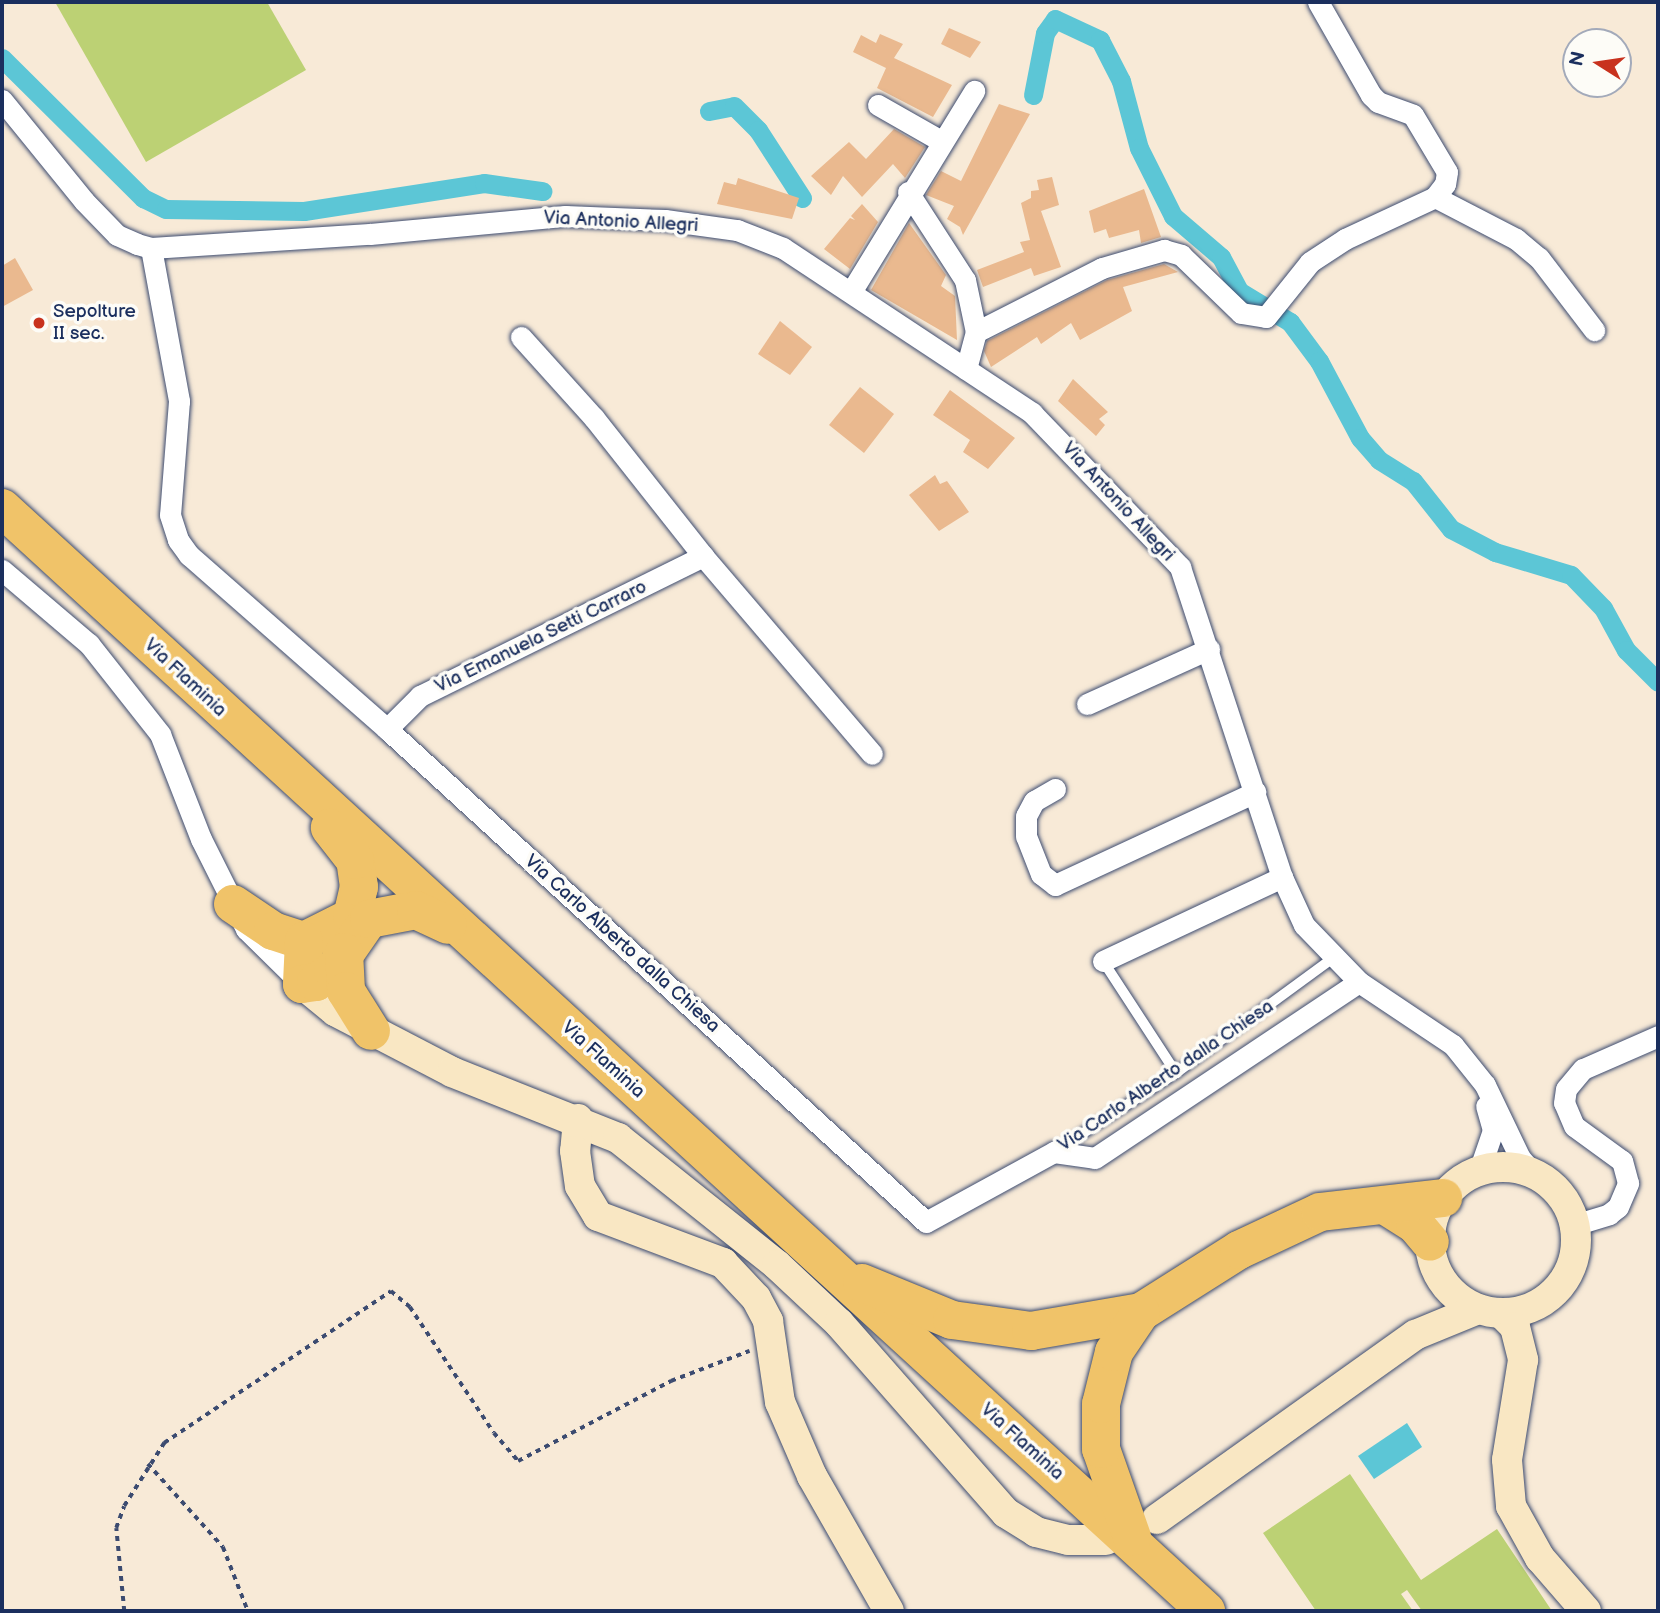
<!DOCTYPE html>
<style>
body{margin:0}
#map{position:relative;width:1660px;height:1613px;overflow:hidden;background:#f8ead7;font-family:"Balsamiq Sans",sans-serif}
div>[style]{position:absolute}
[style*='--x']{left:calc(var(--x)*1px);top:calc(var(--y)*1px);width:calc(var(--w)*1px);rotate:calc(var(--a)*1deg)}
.green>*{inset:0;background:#bcd174}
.water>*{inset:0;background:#5cc6d6}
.canal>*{height:19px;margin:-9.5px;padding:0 9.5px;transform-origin:9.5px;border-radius:9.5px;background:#5cc6d6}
.building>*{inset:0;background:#eab98f}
.path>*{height:3.5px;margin-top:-1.75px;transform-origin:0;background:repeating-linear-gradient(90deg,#3c4b70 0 5px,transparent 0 10px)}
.roads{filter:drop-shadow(0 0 2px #3c4b70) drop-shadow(0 0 2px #3c4b70)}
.lane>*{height:10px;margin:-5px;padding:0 5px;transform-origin:5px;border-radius:5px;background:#fff}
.street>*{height:21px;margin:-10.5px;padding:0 10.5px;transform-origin:10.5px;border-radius:10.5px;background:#fff}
.secondary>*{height:30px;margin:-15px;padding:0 15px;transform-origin:15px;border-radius:15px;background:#f9e7c3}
.secondary>.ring{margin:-15px;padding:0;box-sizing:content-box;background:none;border:30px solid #f9e7c3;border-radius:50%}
.highway>*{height:38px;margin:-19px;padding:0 19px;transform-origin:19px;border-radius:19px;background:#f0c369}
.dots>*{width:19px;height:19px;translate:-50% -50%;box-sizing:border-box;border:4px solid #fdfcf7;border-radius:50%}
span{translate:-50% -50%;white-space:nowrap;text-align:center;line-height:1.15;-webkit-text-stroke:7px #fdfcf7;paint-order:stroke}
.street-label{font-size:19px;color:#1b2f5e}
.poi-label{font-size:19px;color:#1b2f5e}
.left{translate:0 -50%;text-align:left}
.frame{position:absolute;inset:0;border:4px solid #1b2f5e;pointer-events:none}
.north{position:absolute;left:1562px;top:28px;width:70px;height:70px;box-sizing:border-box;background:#fdfcf7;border:2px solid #a3aaba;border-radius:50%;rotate:282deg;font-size:19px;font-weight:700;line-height:28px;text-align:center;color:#1b2f5e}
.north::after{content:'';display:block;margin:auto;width:24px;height:32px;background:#c8321e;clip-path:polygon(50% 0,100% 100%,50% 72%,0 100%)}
</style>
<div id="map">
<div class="green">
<div style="clip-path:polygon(55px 2px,267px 2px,306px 70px,146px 162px)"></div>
<div style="clip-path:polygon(1350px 1474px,1421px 1580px,1497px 1529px,1552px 1611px,1422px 1611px,1407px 1590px,1401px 1594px,1413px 1611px,1316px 1611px,1263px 1533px)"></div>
</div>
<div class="water">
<div style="clip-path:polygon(1407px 1423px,1422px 1447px,1374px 1479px,1358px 1456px)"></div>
</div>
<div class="canal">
<div style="--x:2;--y:58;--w:199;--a:44.8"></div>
<div style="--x:143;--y:198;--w:25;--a:26"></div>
<div style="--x:166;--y:209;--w:138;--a:0.8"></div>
<div style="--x:304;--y:211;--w:182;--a:-8.8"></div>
<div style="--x:484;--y:183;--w:59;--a:7.9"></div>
<div style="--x:1033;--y:95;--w:63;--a:-79"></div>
<div style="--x:1045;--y:33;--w:17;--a:-54"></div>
<div style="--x:1055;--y:19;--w:50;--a:25"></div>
<div style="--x:1100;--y:40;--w:46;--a:62.9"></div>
<div style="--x:1121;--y:81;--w:69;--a:75"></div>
<div style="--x:1139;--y:148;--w:76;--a:63.4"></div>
<div style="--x:1173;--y:216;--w:63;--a:40.5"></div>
<div style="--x:1221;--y:257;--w:38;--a:62"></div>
<div style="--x:1239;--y:291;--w:60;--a:31.3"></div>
<div style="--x:1290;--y:322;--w:49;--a:53.4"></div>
<div style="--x:1319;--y:361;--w:87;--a:62"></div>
<div style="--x:1360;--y:438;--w:29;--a:49"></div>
<div style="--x:1379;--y:460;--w:40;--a:32"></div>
<div style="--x:1413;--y:481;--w:61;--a:51.6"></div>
<div style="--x:1451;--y:529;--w:50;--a:27.6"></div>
<div style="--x:1495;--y:552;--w:79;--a:16.8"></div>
<div style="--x:1571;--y:575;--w:46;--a:45.9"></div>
<div style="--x:1603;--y:608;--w:48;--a:61.3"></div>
<div style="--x:1626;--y:650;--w:45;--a:45"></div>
<div style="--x:709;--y:111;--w:25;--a:-11"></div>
<div style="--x:734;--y:106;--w:34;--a:45"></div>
<div style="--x:758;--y:130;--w:81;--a:57.1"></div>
</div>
<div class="building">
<div style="clip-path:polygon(949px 28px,981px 42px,970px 58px,941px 44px)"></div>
<div style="clip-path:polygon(880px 34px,903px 44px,894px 58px,952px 85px,933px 117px,877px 88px,886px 68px,853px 52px,861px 35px,876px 43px)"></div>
<div style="clip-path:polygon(999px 104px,1030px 114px,963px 235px,960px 227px,947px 219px,954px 206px,926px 195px,941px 171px,961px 181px)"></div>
<div style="clip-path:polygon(894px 129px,925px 147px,905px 178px,893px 164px,862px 197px,843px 176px,831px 195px,811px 176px,849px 142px,866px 159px)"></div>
<div style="clip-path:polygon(1052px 177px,1059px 205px,1041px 211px,1061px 267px,1034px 276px,1031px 268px,983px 287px,977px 270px,1024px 252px,1020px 242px,1030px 240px,1021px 203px,1031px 198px,1031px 191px,1039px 190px,1037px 180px)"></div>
<div style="clip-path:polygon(738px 178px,799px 198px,792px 219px,717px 204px,724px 182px,736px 185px)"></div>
<div style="clip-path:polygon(1144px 189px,1161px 237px,1141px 243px,1139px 230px,1109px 238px,1106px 229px,1094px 233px,1089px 211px)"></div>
<div style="clip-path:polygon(862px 204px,878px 222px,850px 269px,824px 249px,850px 218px,855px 220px,851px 216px)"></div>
<div style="clip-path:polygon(909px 223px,946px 275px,941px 286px,955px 296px,957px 340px,871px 290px)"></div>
<div style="clip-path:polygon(15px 258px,33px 290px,2px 307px,2px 266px)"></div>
<div style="clip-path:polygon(1164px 264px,1178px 272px,1123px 287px,1132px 311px,1080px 340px,1071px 323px,1041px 344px,1037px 337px,991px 367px,984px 351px,987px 341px,1107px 280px)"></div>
<div style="clip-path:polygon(780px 321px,812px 347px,790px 375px,758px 354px)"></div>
<div style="clip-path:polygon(1073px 379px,1108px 412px,1099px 419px,1105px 425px,1096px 436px,1058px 401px)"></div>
<div style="clip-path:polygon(860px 387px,894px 414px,864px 453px,829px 425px)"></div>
<div style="clip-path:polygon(950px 390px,1015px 438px,988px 469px,963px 452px,970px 440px,933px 415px)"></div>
<div style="clip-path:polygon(935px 475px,940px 484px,947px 481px,969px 512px,939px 531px,909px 495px)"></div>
</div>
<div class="path">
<div style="--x:148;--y:1464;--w:112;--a:47.9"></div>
<div style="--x:223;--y:1547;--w:69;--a:68.7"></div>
<div style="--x:124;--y:1611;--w:83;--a:-95.5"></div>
<div style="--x:116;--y:1528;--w:23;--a:-70"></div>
<div style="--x:124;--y:1506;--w:75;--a:-57.6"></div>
<div style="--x:164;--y:1443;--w:273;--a:-33.8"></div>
<div style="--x:391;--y:1291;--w:25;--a:40"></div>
<div style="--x:410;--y:1307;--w:151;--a:56.3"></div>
<div style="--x:494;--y:1433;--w:37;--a:49"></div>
<div style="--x:518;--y:1461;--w:173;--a:-27.6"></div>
<div style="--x:671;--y:1381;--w:84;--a:-21"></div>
</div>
<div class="roads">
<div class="lane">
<div style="--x:1103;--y:961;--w:134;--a:56.9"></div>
<div style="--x:1057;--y:1150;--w:142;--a:-32.9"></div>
<div style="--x:1176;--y:1073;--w:193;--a:-36.2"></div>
</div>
<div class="street">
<div style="--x:1318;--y:2;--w:107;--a:60.3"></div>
<div style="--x:1371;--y:95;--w:10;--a:45"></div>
<div style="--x:1378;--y:102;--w:37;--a:20"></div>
<div style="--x:1413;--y:115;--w:66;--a:59.2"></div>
<div style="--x:1447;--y:172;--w:12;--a:99"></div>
<div style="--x:1445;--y:184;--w:16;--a:128"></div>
<div style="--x:2;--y:100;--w:130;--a:50.9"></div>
<div style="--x:84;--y:201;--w:47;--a:45.9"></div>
<div style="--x:117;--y:235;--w:22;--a:24"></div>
<div style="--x:137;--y:244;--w:15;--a:16"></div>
<div style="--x:151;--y:248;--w:219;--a:-3.7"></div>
<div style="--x:370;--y:234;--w:196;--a:-5.3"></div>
<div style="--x:565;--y:216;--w:100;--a:2.3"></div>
<div style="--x:665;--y:220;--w:73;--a:7.9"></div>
<div style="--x:737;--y:230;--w:49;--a:21.4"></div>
<div style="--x:783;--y:248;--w:299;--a:33.5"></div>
<div style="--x:1032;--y:413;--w:214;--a:46.1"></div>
<div style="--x:1180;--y:567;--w:326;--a:71.8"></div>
<div style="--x:1282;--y:877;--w:53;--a:65.4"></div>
<div style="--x:1304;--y:925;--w:79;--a:46"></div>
<div style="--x:1359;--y:982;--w:113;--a:33.8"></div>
<div style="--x:1453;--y:1045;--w:51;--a:51.3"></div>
<div style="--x:1485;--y:1085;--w:81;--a:64.4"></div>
<div style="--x:1520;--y:1158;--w:21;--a:49"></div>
<div style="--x:878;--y:105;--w:73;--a:29.7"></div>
<div style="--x:908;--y:192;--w:105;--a:57.1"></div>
<div style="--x:965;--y:280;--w:53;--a:78.1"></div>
<div style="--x:151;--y:248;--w:156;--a:79.6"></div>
<div style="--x:179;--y:401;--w:114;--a:94.5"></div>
<div style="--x:170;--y:515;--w:26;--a:72"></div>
<div style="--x:178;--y:540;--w:19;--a:54"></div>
<div style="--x:189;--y:555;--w:264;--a:41.3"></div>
<div style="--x:387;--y:729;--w:730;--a:42.45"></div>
<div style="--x:926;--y:1222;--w:146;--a:-28.7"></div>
<div style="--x:1054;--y:1152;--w:41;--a:8.3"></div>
<div style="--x:1095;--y:1158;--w:317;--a:-33.7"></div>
<div style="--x:851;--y:292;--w:236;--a:-58.5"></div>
<div style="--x:521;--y:337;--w:109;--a:48"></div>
<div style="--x:594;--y:418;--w:176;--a:51.7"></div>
<div style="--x:703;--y:556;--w:260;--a:49.5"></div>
<div style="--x:966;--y:369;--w:38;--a:-75"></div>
<div style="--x:976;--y:332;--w:141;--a:-26.9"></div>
<div style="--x:1102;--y:268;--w:65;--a:-16.2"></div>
<div style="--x:1164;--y:250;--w:18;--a:16"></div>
<div style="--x:1181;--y:255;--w:83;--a:44"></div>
<div style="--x:1241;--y:313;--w:25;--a:9"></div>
<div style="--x:1266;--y:317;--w:70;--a:-51.3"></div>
<div style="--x:1310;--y:262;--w:42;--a:-33.3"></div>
<div style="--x:1345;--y:239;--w:99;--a:-25"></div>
<div style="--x:1435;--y:197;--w:91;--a:27.4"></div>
<div style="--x:1516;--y:239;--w:30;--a:40"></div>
<div style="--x:1539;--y:258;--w:91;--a:52.6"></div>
<div style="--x:2;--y:570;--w:114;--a:40.4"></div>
<div style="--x:89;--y:644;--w:115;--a:51.7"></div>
<div style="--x:160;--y:734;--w:113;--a:68.7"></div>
<div style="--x:201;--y:839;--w:101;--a:63.4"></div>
<div style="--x:246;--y:929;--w:78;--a:44.5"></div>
<div style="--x:1087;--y:704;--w:134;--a:-24.3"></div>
<div style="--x:387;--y:729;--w:47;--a:-45"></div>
<div style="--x:420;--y:696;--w:316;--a:-26.3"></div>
<div style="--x:1055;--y:789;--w:24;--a:150"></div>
<div style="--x:1034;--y:801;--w:17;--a:118"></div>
<div style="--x:1026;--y:816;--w:20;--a:90"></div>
<div style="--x:1026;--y:836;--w:41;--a:68.5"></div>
<div style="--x:1041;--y:874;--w:18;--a:38"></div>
<div style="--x:1055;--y:885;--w:221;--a:-24.9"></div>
<div style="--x:1103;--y:961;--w:198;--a:-25.1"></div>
<div style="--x:1479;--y:1171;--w:43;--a:-71.1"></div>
<div style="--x:1493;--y:1130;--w:25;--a:-106"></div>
<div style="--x:1574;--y:1225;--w:37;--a:-17"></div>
<div style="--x:1609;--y:1214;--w:11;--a:-38"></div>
<div style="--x:1618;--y:1207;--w:26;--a:-67"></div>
<div style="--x:1628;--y:1183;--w:23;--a:-105"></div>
<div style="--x:1622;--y:1161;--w:59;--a:-143.9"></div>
<div style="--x:1574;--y:1126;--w:25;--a:-113"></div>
<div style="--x:1564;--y:1103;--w:14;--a:-82"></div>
<div style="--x:1566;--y:1089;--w:26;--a:-50"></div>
<div style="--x:1583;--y:1069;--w:82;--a:-23.7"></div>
</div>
<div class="secondary">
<div style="--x:302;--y:984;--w:43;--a:39.3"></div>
<div style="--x:335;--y:1011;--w:132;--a:27.5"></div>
<div style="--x:452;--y:1072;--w:179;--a:21.7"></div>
<div style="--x:618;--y:1138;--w:203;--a:38.6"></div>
<div style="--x:777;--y:1265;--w:85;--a:43.1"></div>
<div style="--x:839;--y:1323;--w:253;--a:48.7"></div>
<div style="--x:1006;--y:1513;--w:36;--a:32"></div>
<div style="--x:1036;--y:1532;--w:33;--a:14"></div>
<div style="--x:1068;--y:1540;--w:38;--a:0"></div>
<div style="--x:578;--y:1119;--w:32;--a:95"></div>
<div style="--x:575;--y:1151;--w:35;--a:82"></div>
<div style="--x:580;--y:1186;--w:35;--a:59"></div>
<div style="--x:598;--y:1216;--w:134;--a:20.6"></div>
<div style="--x:723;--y:1263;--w:48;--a:46.7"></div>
<div style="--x:756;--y:1298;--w:26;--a:62"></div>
<div style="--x:768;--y:1321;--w:82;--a:81.6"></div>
<div style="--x:780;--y:1402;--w:81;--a:66.6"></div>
<div style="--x:812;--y:1476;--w:155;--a:60.3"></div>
<div class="ring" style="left:1430px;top:1167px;width:116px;height:116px"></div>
<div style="--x:1502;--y:1314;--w:18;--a:45"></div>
<div style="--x:1515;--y:1327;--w:34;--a:76"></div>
<div style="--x:1523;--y:1360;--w:101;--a:99.1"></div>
<div style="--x:1507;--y:1460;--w:46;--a:85"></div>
<div style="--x:1511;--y:1506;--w:60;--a:60.9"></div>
<div style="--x:1540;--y:1558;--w:70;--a:49"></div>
<div style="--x:1157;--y:1519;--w:317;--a:-35.5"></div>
<div style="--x:1415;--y:1335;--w:68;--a:-22.4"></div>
</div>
<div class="highway">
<div style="--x:2;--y:508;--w:1633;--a:42.49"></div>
<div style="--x:233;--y:904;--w:48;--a:34"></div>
<div style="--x:273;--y:931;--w:33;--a:18"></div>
<div style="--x:304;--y:941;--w:54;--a:-26.6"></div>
<div style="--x:352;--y:917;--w:31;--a:-77"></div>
<div style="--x:359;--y:887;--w:27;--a:-98"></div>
<div style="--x:355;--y:860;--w:41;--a:-128"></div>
<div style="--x:304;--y:941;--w:43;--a:92.7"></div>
<div style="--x:302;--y:984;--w:14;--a:-8"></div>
<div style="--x:316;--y:982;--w:20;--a:-33"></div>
<div style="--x:333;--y:971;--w:63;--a:-55.3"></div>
<div style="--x:369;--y:919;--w:48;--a:-10.8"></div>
<div style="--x:416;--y:910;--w:35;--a:25"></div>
<div style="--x:344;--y:952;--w:39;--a:87"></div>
<div style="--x:346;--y:991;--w:47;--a:58"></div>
<div style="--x:1386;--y:1206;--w:34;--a:32"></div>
<div style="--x:1415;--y:1224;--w:23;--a:50"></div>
<div style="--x:862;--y:1283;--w:97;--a:22.3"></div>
<div style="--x:952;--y:1320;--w:80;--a:7.9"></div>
<div style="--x:1031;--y:1331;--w:112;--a:-9.8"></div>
<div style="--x:1141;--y:1312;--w:116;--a:-32.3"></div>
<div style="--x:1239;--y:1250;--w:89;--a:-25.1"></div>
<div style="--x:1320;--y:1212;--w:124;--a:-6.5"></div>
<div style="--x:1132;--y:1537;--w:93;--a:-109.4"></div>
<div style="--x:1101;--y:1449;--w:45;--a:-90"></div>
<div style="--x:1101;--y:1404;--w:54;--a:-76"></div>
<div style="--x:1114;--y:1352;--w:48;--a:-56"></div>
</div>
</div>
<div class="dots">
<div style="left:39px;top:323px;background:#c8321e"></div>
</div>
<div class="street-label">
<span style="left:621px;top:222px;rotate:3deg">Via Antonio Allegri</span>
<span style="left:1118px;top:502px;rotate:47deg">Via Antonio Allegri</span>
<span style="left:541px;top:637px;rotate:-26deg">Via Emanuela Setti Carraro</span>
<span style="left:185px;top:678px;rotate:43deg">Via Flaminia</span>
<span style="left:622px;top:944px;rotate:42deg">Via Carlo Alberto dalla Chiesa</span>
<span style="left:603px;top:1060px;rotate:42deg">Via Flaminia</span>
<span style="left:1166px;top:1076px;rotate:-34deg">Via Carlo Alberto dalla Chiesa</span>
<span style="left:1022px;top:1442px;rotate:42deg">Via Flaminia</span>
</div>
<div class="poi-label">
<span class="left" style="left:53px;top:323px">Sepolture<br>II sec.</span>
</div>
<div class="frame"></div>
<div class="north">N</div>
</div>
